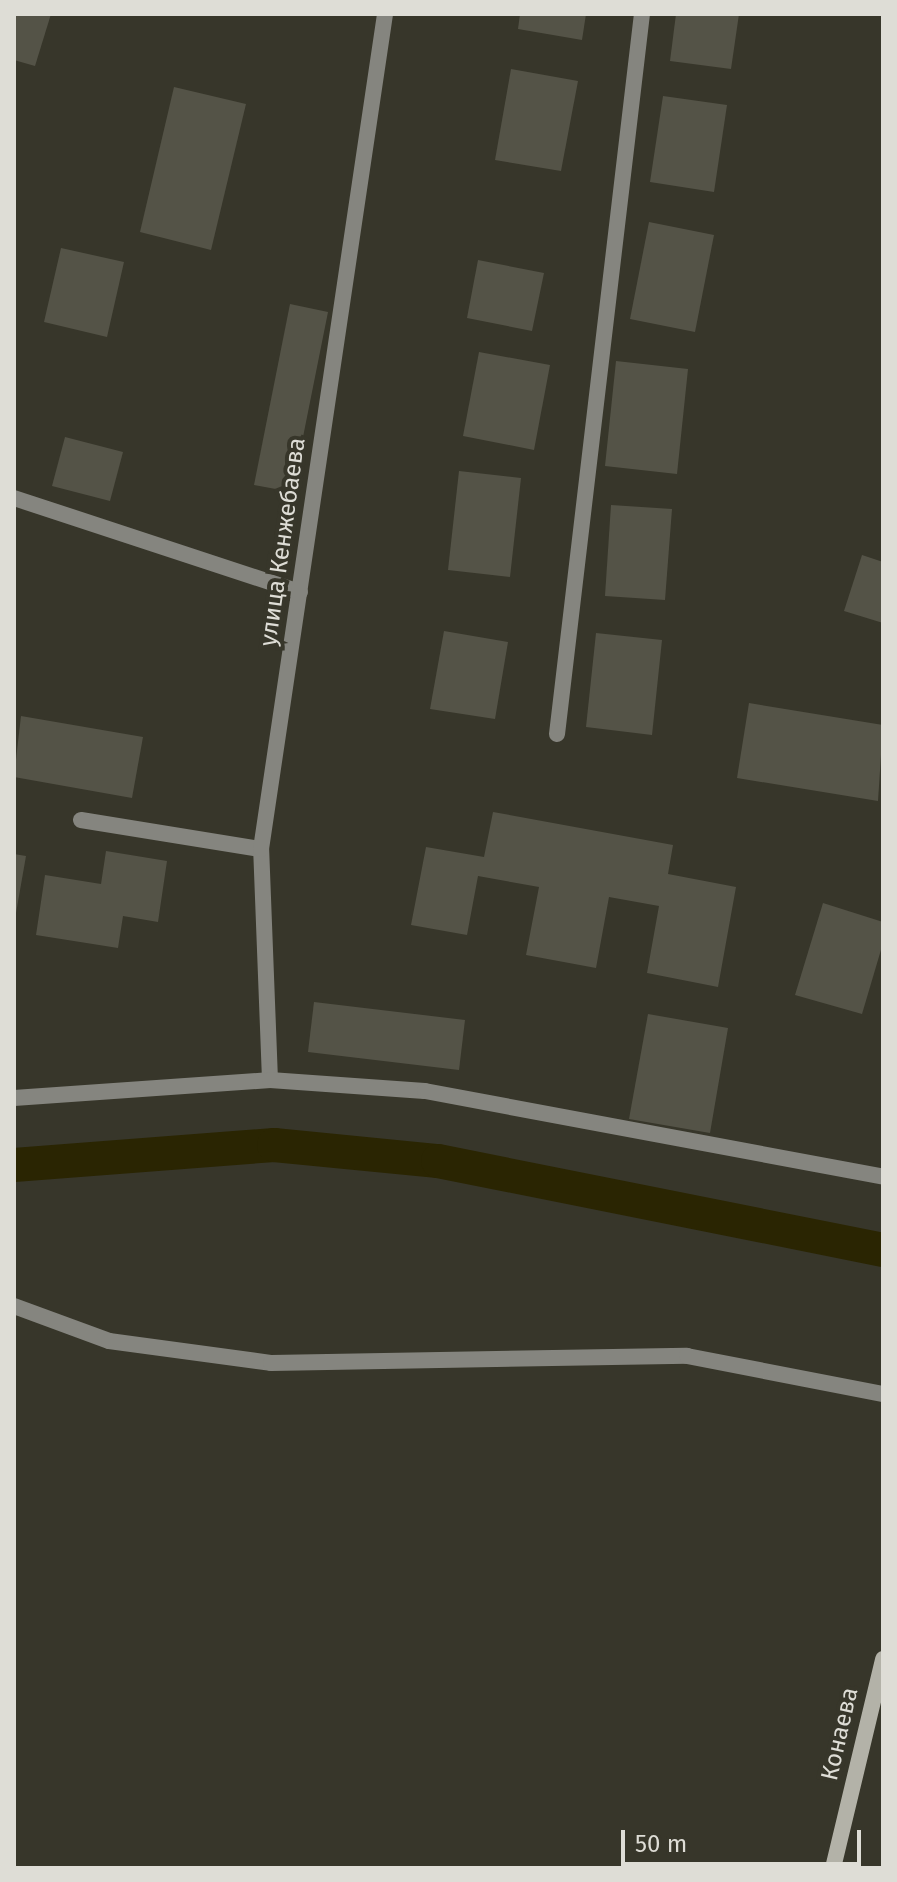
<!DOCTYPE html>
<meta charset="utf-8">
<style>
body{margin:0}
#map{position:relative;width:897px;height:1882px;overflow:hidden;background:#37362a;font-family:"Fira Sans",sans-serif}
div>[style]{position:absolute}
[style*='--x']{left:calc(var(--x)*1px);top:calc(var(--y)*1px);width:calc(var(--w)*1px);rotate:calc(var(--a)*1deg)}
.canal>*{height:34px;margin:-17px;padding:0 17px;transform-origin:17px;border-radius:17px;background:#2a2502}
.building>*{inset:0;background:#545347}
.street>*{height:16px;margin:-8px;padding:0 8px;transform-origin:8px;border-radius:8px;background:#85857f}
.secondary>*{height:16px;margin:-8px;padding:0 8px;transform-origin:8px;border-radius:8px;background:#b3b2a8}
span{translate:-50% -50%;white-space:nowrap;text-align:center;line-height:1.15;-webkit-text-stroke:8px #37362a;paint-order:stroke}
.street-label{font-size:24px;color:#deddd6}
.frame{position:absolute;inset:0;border:16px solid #deddd6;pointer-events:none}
.scale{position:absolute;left:621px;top:1830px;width:240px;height:36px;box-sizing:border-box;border:4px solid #deddd6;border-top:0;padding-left:10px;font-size:24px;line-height:28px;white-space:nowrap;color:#deddd6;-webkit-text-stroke:6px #37362a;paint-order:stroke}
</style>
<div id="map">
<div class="canal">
<div style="--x:14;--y:1165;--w:261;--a:-4.4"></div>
<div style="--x:274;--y:1145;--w:165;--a:5.6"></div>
<div style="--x:438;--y:1161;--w:454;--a:11.3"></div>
</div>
<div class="building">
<div style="clip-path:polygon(14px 14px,51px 14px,35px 66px,14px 60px)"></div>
<div style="clip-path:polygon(520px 14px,586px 14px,582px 40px,518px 29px)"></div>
<div style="clip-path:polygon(676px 14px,739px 14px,731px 69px,670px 61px)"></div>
<div style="clip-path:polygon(511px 69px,578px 81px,561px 171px,495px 160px)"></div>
<div style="clip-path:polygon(174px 87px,246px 104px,211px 250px,140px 232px)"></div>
<div style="clip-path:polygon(663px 96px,727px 105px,714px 192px,650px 182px)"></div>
<div style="clip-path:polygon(649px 222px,714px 235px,695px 332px,630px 319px)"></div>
<div style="clip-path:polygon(61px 248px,124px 262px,107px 337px,44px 322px)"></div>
<div style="clip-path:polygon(478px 260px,544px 273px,532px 331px,467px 318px)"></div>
<div style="clip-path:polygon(290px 304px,328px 312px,292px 492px,254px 485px)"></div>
<div style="clip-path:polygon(479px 352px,550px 365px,534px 450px,463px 436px)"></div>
<div style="clip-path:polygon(616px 361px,688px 369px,677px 474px,605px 466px)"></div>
<div style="clip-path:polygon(65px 437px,123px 452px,110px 501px,52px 486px)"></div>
<div style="clip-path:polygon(459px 471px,521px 478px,510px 577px,448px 570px)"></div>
<div style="clip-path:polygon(611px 505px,672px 509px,665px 600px,605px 596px)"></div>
<div style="clip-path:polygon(862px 555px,883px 562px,883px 623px,844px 611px)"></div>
<div style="clip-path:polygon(444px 631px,508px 642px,495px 719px,430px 709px)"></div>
<div style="clip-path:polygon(596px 633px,662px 640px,652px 735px,586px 727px)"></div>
<div style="clip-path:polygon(749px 703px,883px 725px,878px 801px,737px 778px)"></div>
<div style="clip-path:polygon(21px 716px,143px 737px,132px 798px,14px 777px)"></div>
<div style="clip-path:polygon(493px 812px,673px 845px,668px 874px,736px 887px,718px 987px,647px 973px,659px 906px,609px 897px,596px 968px,526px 955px,539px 887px,478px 876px,467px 935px,411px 925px,426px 847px,484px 857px)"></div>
<div style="clip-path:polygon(106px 851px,167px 861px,158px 922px,123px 916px,118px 948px,36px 935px,45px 875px,101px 884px)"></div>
<div style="clip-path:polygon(14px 854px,26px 856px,16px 913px,14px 913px)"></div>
<div style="clip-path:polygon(823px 903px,883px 922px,883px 943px,862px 1014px,795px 995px)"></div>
<div style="clip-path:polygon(314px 1002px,465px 1020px,459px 1070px,308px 1052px)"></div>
<div style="clip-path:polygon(648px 1014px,728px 1028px,710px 1133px,629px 1119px)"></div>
</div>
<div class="street">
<div style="--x:14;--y:498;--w:301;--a:18.2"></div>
<div style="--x:557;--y:734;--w:725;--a:-83.27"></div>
<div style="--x:81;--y:820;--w:182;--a:9.2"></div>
<div style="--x:270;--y:1080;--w:231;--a:-92.2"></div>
<div style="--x:261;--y:849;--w:844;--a:-81.55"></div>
<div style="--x:14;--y:1098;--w:257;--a:-4"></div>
<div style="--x:270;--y:1080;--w:155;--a:4.1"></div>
<div style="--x:425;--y:1091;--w:466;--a:10.6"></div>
<div style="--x:14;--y:1306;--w:101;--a:20.2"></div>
<div style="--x:109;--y:1341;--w:163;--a:7.7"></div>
<div style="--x:271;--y:1363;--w:416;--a:-1"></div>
<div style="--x:687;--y:1356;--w:200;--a:11"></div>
</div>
<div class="secondary">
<div style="--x:833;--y:1868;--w:215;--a:-76.5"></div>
</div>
<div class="street-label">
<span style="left:283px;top:542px;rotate:-82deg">улица Кенжебаева</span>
<span style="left:840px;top:1734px;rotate:-77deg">Конаева</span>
</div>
<div class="frame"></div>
<div class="scale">50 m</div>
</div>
